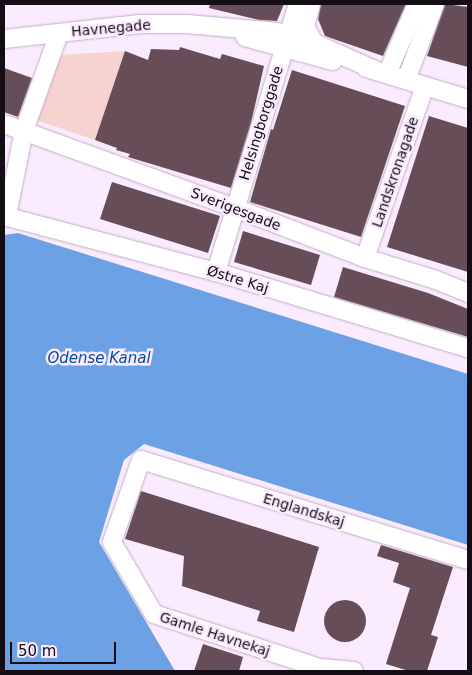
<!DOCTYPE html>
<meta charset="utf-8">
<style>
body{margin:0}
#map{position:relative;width:472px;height:675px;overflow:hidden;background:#fbebff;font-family:"DejaVu Sans",sans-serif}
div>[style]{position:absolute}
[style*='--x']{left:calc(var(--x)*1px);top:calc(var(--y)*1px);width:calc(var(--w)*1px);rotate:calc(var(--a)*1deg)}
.green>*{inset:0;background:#f7d3d0}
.water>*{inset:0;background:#6da1e5}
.building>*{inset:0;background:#674d58}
.round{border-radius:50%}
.roads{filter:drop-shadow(0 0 1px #c0adc5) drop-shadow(0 0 1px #c0adc5)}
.minor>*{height:18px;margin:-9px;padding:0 9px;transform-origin:9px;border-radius:9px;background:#fff}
span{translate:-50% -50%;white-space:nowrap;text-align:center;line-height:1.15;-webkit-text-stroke:5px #fbebff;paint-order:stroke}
.street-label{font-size:14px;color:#140d15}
.water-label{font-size:15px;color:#004d9d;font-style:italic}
.frame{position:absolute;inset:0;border:5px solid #140d15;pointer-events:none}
.scale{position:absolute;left:10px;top:642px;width:106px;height:22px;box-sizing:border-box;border:2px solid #140d15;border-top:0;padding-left:6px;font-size:15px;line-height:18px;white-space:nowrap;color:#140d15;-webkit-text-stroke:4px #fbebff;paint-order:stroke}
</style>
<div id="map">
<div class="green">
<div style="clip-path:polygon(125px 51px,95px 140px,36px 120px,58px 55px)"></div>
</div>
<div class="water">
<div style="clip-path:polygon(18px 233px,468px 374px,468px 545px,144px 444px,124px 460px,99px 542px,175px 671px,4px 671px,4px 235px)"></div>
</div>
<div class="building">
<div style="clip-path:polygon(210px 4px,284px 4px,277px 21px,259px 20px,209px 8px)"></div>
<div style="clip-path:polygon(321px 4px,406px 4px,383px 56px,325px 36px,318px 19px)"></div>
<div style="clip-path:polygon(445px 4px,468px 7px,468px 67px,427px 56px)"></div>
<div style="clip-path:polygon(180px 47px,220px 59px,222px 54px,264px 66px,251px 123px,231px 188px,128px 157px,130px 154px,116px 150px,117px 148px,95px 140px,125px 51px,148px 60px,151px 49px,179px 50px)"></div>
<div style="clip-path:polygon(4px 68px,32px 78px,18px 117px,4px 112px)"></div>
<div style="clip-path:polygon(292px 70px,405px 106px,361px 237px,250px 202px,271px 129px,273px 130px)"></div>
<div style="clip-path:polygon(429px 116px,468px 128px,468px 272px,387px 247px)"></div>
<div style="clip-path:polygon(112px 182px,220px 216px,208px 253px,100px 219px)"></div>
<div style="clip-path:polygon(243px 231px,320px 255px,311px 285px,234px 262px)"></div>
<div style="clip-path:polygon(343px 267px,428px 293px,468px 309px,468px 337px,334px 297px)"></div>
<div style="clip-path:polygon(141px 491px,319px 547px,294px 632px,257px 621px,260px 611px,182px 586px,184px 556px,125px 539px)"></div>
<div style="clip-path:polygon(381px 545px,453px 567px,431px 635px,438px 637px,427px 671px,409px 671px,386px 664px,410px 588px,393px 582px,399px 563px,377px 556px)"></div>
<div class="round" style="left:324px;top:600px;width:42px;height:42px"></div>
<div style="clip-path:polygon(203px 644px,243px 657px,239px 671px,194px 671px)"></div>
</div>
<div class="roads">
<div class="minor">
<div style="--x:311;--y:4;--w:23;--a:105"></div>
<div style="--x:305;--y:26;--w:19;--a:62"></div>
<div style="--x:245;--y:37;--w:91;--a:15.3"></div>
<div style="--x:4;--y:39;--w:137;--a:-6.3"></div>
<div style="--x:140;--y:24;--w:47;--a:0"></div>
<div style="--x:187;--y:24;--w:91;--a:5"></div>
<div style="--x:278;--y:32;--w:38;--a:17"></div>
<div style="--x:314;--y:43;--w:69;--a:24"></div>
<div style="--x:366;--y:68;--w:107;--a:16.9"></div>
<div style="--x:387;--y:74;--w:76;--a:-66.8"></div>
<div style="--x:406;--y:80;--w:81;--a:-69.1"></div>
<div style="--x:4;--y:124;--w:246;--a:20"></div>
<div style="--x:235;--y:208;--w:139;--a:21"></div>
<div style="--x:365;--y:258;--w:74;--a:17.2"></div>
<div style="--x:436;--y:280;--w:35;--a:22"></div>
<div style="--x:7;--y:215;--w:86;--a:-78.6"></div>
<div style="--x:24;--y:131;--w:104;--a:-70.3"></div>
<div style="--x:4;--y:216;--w:219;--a:14.8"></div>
<div style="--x:216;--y:272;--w:263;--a:16.8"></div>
<div style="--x:365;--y:258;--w:182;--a:-70.8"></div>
<div style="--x:216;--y:272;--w:280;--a:-73"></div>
<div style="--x:354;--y:671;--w:34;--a:-175"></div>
<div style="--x:320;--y:668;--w:175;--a:-162"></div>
<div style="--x:154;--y:614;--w:83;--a:-120.3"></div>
<div style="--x:112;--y:542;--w:87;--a:-70.5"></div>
<div style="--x:141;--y:460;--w:342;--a:17"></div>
</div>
</div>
<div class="street-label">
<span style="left:111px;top:28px;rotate:-5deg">Havnegade</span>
<span style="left:261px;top:123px;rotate:-73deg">Helsingborggade</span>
<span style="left:395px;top:172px;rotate:-71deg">Landskronagade</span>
<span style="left:236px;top:209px;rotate:21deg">Sverigesgade</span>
<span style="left:238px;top:279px;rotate:17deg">Østre Kaj</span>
<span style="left:304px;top:510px;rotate:17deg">Englandskaj</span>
<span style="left:215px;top:634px;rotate:18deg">Gamle Havnekaj</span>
</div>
<div class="water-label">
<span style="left:99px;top:359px">Odense Kanal</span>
</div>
<div class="frame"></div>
<div class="scale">50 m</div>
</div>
